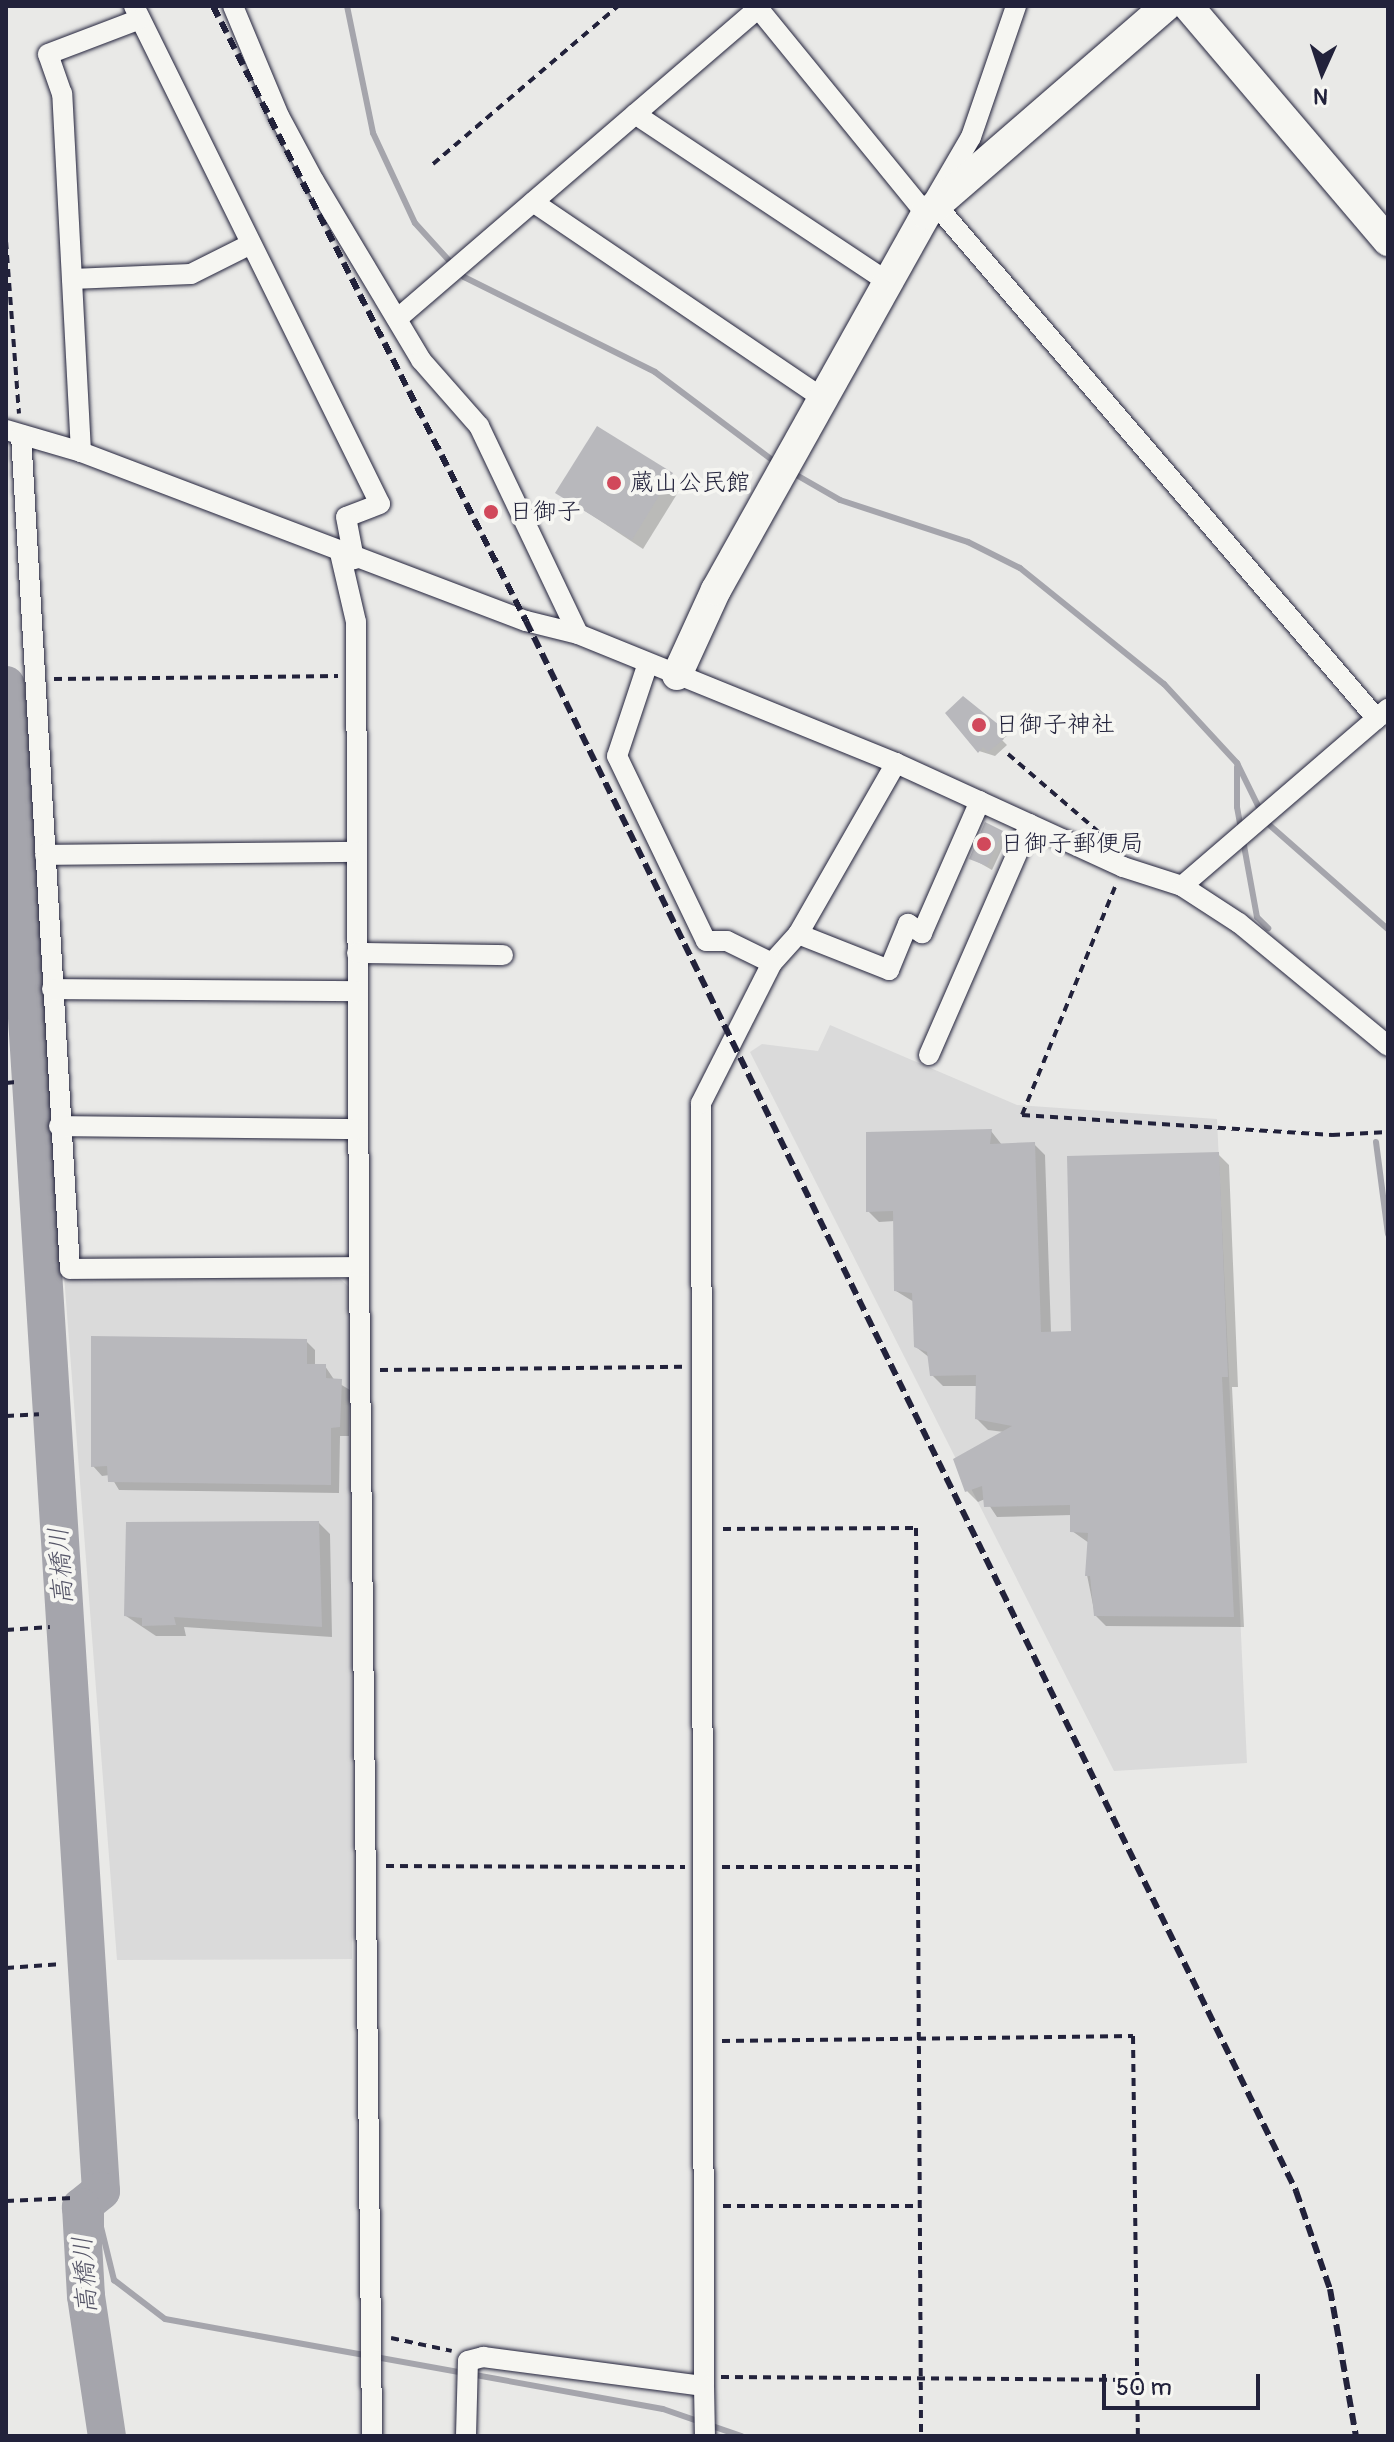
<!DOCTYPE html>
<meta charset="utf-8">
<style>
body{margin:0}
#map{position:relative;width:1394px;height:2442px;overflow:hidden;background:#e9e9e7;font-family:Pangolin,"Klee One",sans-serif}
div>[style]{position:absolute}
[style*='--x']{left:calc(var(--x)*1px);top:calc(var(--y)*1px);width:calc(var(--w)*1px);rotate:calc(var(--a)*1deg)}
.built>*{inset:0;background:#dadada}
.shadow>*{inset:0;background:#0003}
.stream>*{height:6px;margin:-3px;padding:0 3px;transform-origin:3px;border-radius:3px;background:#a5a5ac}
.river>*{height:38px;margin:-19px;padding:0 19px;transform-origin:19px;border-radius:19px;background:#a5a5ac}
.building>*{inset:0;background:#b8b8bc}
.path>*{height:4px;margin-top:-2px;transform-origin:0;background:repeating-linear-gradient(90deg,#22223b 0 8px,transparent 0 14px)}
.roads{filter:drop-shadow(0 0 2px #22223b) drop-shadow(0 0 2px #22223b)}
.street>*{height:20px;margin:-10px;padding:0 10px;transform-origin:10px;border-radius:10px;background:#f6f6f2}
.secondary>*{height:30px;margin:-15px;padding:0 15px;transform-origin:15px;border-radius:15px;background:#f6f6f2}
.rail>*{height:6px;margin-top:-3px;transform-origin:0;background:repeating-linear-gradient(90deg,#22223b 0 12px,transparent 0 18px)}
.dots>*{width:22px;height:22px;translate:-50% -50%;box-sizing:border-box;border:4px solid #f6f6f2;border-radius:50%}
span{translate:-50% -50%;white-space:nowrap;text-align:center;line-height:1.15;-webkit-text-stroke:8px #f6f6f2;paint-order:stroke}
.poi-label{font-size:24px;color:#22223b}
.left{translate:0 -50%;text-align:left}
.water-label{font-size:26px;color:#565668;font-style:italic}
.frame{position:absolute;inset:0;border:8px solid #22223b;pointer-events:none}
.north{position:absolute;left:1282px;top:32px;width:80px;height:80px;-webkit-text-stroke:6px #f6f6f2;paint-order:stroke;rotate:183deg;font-size:22px;font-weight:700;line-height:32px;text-align:center;color:#22223b}
.north::after{content:'';display:block;margin:auto;width:28px;height:36px;background:#22223b;clip-path:polygon(50% 0,100% 100%,50% 72%,0 100%)}
.scale{position:absolute;left:1102px;top:2374px;width:158px;height:36px;box-sizing:border-box;border:4px solid #22223b;border-top:0;padding-left:10px;font-size:24px;line-height:28px;white-space:nowrap;color:#22223b;-webkit-text-stroke:6px #f6f6f2;paint-order:stroke}
</style>
<div id="map">
<div class="built">
<div style="clip-path:polygon(830px 1025px,1017px 1105px,1217px 1119px,1247px 1763px,1114px 1771px,750px 1052px,762px 1044px,818px 1051px)"></div>
<div style="clip-path:polygon(64px 1275px,337px 1276px,350px 1288px,352px 1959px,117px 1960px)"></div>
</div>
<div class="shadow">
<div style="clip-path:polygon(672px 475px,682px 486px,643px 549px,558px 493px)"></div>
<div style="clip-path:polygon(964px 699px,1008px 735px,1002px 740px,1007px 745px,995px 756px,979px 751px)"></div>
<div style="clip-path:polygon(986px 825px,1007px 838px,992px 870px,971px 858px)"></div>
<div style="clip-path:polygon(991px 1131px,1002px 1145px,1034px 1144px,1045px 1155px,1051px 1333px,1073px 1333px,1218px 1154px,1229px 1165px,1238px 1387px,1232px 1387px,1244px 1627px,1106px 1626px,1095px 1615px,1087px 1575px,1089px 1543px,1072px 1531px,1072px 1515px,997px 1517px,985px 1499px,978px 1502px,967px 1491px,1004px 1432px,988px 1430px,977px 1419px,978px 1386px,943px 1386px,932px 1375px,930px 1358px,916px 1347px,914px 1302px,896px 1291px,895px 1221px,879px 1222px,868px 1211px)"></div>
<div style="clip-path:polygon(306px 1341px,315px 1350px,315px 1366px,325px 1366px,335px 1381px,350px 1390px,349px 1436px,340px 1436px,339px 1493px,119px 1490px,110px 1475px,102px 1476px,93px 1466px)"></div>
<div style="clip-path:polygon(319px 1523px,330px 1534px,332px 1637px,184px 1627px,186px 1636px,156px 1636px,126px 1616px)"></div>
</div>
<div class="stream">
<div style="--x:347;--y:6;--w:130;--a:78.4"></div>
<div style="--x:373;--y:133;--w:99;--a:65"></div>
<div style="--x:415;--y:223;--w:73;--a:47.8"></div>
<div style="--x:464;--y:277;--w:213;--a:26.4"></div>
<div style="--x:655;--y:372;--w:151;--a:36.9"></div>
<div style="--x:793;--y:473;--w:54;--a:29.9"></div>
<div style="--x:840;--y:500;--w:135;--a:18.2"></div>
<div style="--x:968;--y:542;--w:58;--a:26.6"></div>
<div style="--x:1020;--y:568;--w:185;--a:38.9"></div>
<div style="--x:1164;--y:684;--w:108;--a:47.3"></div>
<div style="--x:1237;--y:763;--w:66;--a:63.8"></div>
<div style="--x:1266;--y:822;--w:162;--a:41.3"></div>
<div style="--x:1237;--y:767;--w:40;--a:90"></div>
<div style="--x:1237;--y:807;--w:112;--a:79.7"></div>
<div style="--x:1257;--y:917;--w:16;--a:45"></div>
<div style="--x:1376;--y:1142;--w:93;--a:82.6"></div>
<div style="--x:101;--y:2191;--w:36;--a:90"></div>
<div style="--x:101;--y:2227;--w:55;--a:76.2"></div>
<div style="--x:114;--y:2280;--w:64;--a:37.4"></div>
<div style="--x:165;--y:2319;--w:506;--a:10.24"></div>
<div style="--x:663;--y:2409;--w:83;--a:19.1"></div>
</div>
<div class="river">
<div style="--x:6;--y:685;--w:1509;--a:86.39"></div>
<div style="--x:101;--y:2191;--w:26;--a:141"></div>
<div style="--x:81;--y:2207;--w:89;--a:86.8"></div>
<div style="--x:86;--y:2296;--w:142;--a:81.5"></div>
</div>
<div class="building">
<div style="clip-path:polygon(597px 426px,673px 473px,632px 540px,555px 493px)"></div>
<div style="clip-path:polygon(963px 696px,1004px 729px,999px 734px,1004px 739px,988px 752px,983px 747px,978px 753px,945px 713px)"></div>
<div style="clip-path:polygon(985px 822px,1003px 831px,987px 866px,969px 859px)"></div>
<div style="clip-path:polygon(992px 1129px,990px 1144px,1035px 1142px,1041px 1332px,1071px 1331px,1067px 1156px,1219px 1152px,1228px 1377px,1222px 1377px,1234px 1617px,1094px 1616px,1090px 1576px,1085px 1576px,1088px 1533px,1070px 1532px,1070px 1505px,984px 1507px,982px 1486px,965px 1492px,953px 1459px,1012px 1426px,975px 1419px,976px 1375px,930px 1376px,927px 1352px,914px 1347px,912px 1293px,894px 1291px,893px 1211px,866px 1212px,866px 1132px)"></div>
<div style="clip-path:polygon(91px 1336px,307px 1339px,307px 1364px,326px 1364px,326px 1378px,342px 1379px,340px 1427px,331px 1428px,331px 1485px,108px 1482px,107px 1466px,91px 1467px)"></div>
<div style="clip-path:polygon(319px 1521px,322px 1627px,174px 1617px,176px 1625px,142px 1626px,142px 1618px,124px 1616px,126px 1522px)"></div>
</div>
<div class="path">
<div style="--x:433;--y:164;--w:243;--a:-40.5"></div>
<div style="--x:6;--y:241;--w:173;--a:85.7"></div>
<div style="--x:54;--y:679;--w:284;--a:-0.6"></div>
<div style="--x:1008;--y:754;--w:123;--a:40.7"></div>
<div style="--x:1115;--y:887;--w:246;--a:112.2"></div>
<div style="--x:1022;--y:1115;--w:311;--a:3.7"></div>
<div style="--x:1332;--y:1135;--w:56;--a:-3.1"></div>
<div style="--x:6;--y:1083;--w:10;--a:-6"></div>
<div style="--x:380;--y:1370;--w:303;--a:-0.6"></div>
<div style="--x:6;--y:1416;--w:33;--a:-3"></div>
<div style="--x:723;--y:1529;--w:193;--a:-0.3"></div>
<div style="--x:916;--y:1528;--w:908;--a:89.68"></div>
<div style="--x:6;--y:1630;--w:44;--a:-3.9"></div>
<div style="--x:386;--y:1866;--w:299;--a:0.2"></div>
<div style="--x:722;--y:1867;--w:197;--a:0"></div>
<div style="--x:6;--y:1968;--w:56;--a:-4.1"></div>
<div style="--x:722;--y:2041;--w:411;--a:-0.7"></div>
<div style="--x:1133;--y:2036;--w:400;--a:89.3"></div>
<div style="--x:6;--y:2201;--w:67;--a:-2.6"></div>
<div style="--x:723;--y:2206;--w:198;--a:0"></div>
<div style="--x:391;--y:2338;--w:62;--a:12"></div>
<div style="--x:721;--y:2377;--w:414;--a:0.4"></div>
</div>
<div class="roads">
<div class="street">
<div style="--x:134;--y:6;--w:555;--a:63.71"></div>
<div style="--x:380;--y:504;--w:36;--a:159"></div>
<div style="--x:346;--y:517;--w:43;--a:79.2"></div>
<div style="--x:233;--y:6;--w:119;--a:67.3"></div>
<div style="--x:279;--y:116;--w:74;--a:61.7"></div>
<div style="--x:314;--y:181;--w:209;--a:59.1"></div>
<div style="--x:421;--y:360;--w:88;--a:48.7"></div>
<div style="--x:479;--y:426;--w:230;--a:64.5"></div>
<div style="--x:635;--y:114;--w:304;--a:33.6"></div>
<div style="--x:533;--y:202;--w:349;--a:34.1"></div>
<div style="--x:936;--y:205;--w:677;--a:49.37"></div>
<div style="--x:72;--y:279;--w:119;--a:-2.4"></div>
<div style="--x:191;--y:274;--w:67;--a:-26.6"></div>
<div style="--x:397;--y:319;--w:476;--a:-40.7"></div>
<div style="--x:758;--y:8;--w:266;--a:50.8"></div>
<div style="--x:926;--y:214;--w:89;--a:-59.7"></div>
<div style="--x:971;--y:137;--w:139;--a:-71"></div>
<div style="--x:6;--y:430;--w:78;--a:16.3"></div>
<div style="--x:81;--y:452;--w:476;--a:20.8"></div>
<div style="--x:526;--y:621;--w:54;--a:14"></div>
<div style="--x:578;--y:634;--w:343;--a:22.1"></div>
<div style="--x:896;--y:763;--w:250;--a:24.6"></div>
<div style="--x:1123;--y:867;--w:62;--a:17.9"></div>
<div style="--x:1182;--y:886;--w:68;--a:33"></div>
<div style="--x:1239;--y:923;--w:193;--a:39.5"></div>
<div style="--x:21;--y:435;--w:835;--a:86.64"></div>
<div style="--x:70;--y:1269;--w:289;--a:-0.4"></div>
<div style="--x:359;--y:1267;--w:1169;--a:89.36"></div>
<div style="--x:81;--y:452;--w:359;--a:-93"></div>
<div style="--x:62;--y:94;--w:42;--a:-109.3"></div>
<div style="--x:48;--y:54;--w:98;--a:-20.8"></div>
<div style="--x:340;--y:553;--w:71;--a:76.9"></div>
<div style="--x:356;--y:622;--w:645;--a:89.73"></div>
<div style="--x:647;--y:666;--w:95;--a:108.4"></div>
<div style="--x:617;--y:756;--w:205;--a:64.3"></div>
<div style="--x:706;--y:941;--w:21;--a:0"></div>
<div style="--x:727;--y:941;--w:50;--a:26.1"></div>
<div style="--x:772;--y:963;--w:39;--a:-48"></div>
<div style="--x:896;--y:763;--w:197;--a:119.8"></div>
<div style="--x:798;--y:934;--w:98;--a:21.6"></div>
<div style="--x:889;--y:970;--w:50;--a:-67.6"></div>
<div style="--x:908;--y:924;--w:17;--a:33"></div>
<div style="--x:922;--y:933;--w:144;--a:-66.3"></div>
<div style="--x:45;--y:855;--w:310;--a:-0.6"></div>
<div style="--x:1182;--y:886;--w:272;--a:-40.7"></div>
<div style="--x:357;--y:953;--w:146;--a:0.8"></div>
<div style="--x:52;--y:989;--w:306;--a:0.4"></div>
<div style="--x:929;--y:1055;--w:252;--a:-66.4"></div>
<div style="--x:59;--y:1126;--w:299;--a:0.6"></div>
<div style="--x:704;--y:2386;--w:1283;--a:-90.13"></div>
<div style="--x:701;--y:1103;--w:157;--a:-63.1"></div>
<div style="--x:466;--y:2436;--w:75;--a:-88.5"></div>
<div style="--x:468;--y:2361;--w:16;--a:-15"></div>
<div style="--x:483;--y:2357;--w:223;--a:7.5"></div>
<div style="--x:704;--y:2386;--w:50;--a:88.9"></div>
</div>
<div class="secondary">
<div style="--x:1188;--y:6;--w:309;--a:49.6"></div>
<div style="--x:677;--y:675;--w:94;--a:-65.4"></div>
<div style="--x:716;--y:590;--w:431;--a:-60.8"></div>
<div style="--x:926;--y:214;--w:318;--a:-40.9"></div>
</div>
</div>
<div class="rail">
<div style="--x:213;--y:6;--w:690;--a:63.03"></div>
<div style="--x:526;--y:621;--w:1749;--a:63.87"></div>
<div style="--x:1296;--y:2191;--w:104;--a:70.9"></div>
<div style="--x:1330;--y:2289;--w:149;--a:80"></div>
</div>
<div class="dots">
<div style="left:614px;top:483px;background:#d1495b"></div>
<div style="left:491px;top:512px;background:#d1495b"></div>
<div style="left:979px;top:725px;background:#d1495b"></div>
<div style="left:984px;top:844px;background:#d1495b"></div>
</div>
<div class="poi-label">
<span class="left" style="left:630px;top:483px">蔵山公民館</span>
<span class="left" style="left:509px;top:512px">日御子</span>
<span class="left" style="left:995px;top:725px">日御子神社</span>
<span class="left" style="left:1000px;top:844px">日御子郵便局</span>
</div>
<div class="water-label">
<span style="left:62px;top:1566px;rotate:-94deg">高橋川</span>
<span style="left:86px;top:2275px;rotate:-94deg">高橋川</span>
</div>
<div class="frame"></div>
<div class="north">N</div>
<div class="scale">50 m</div>
</div>
